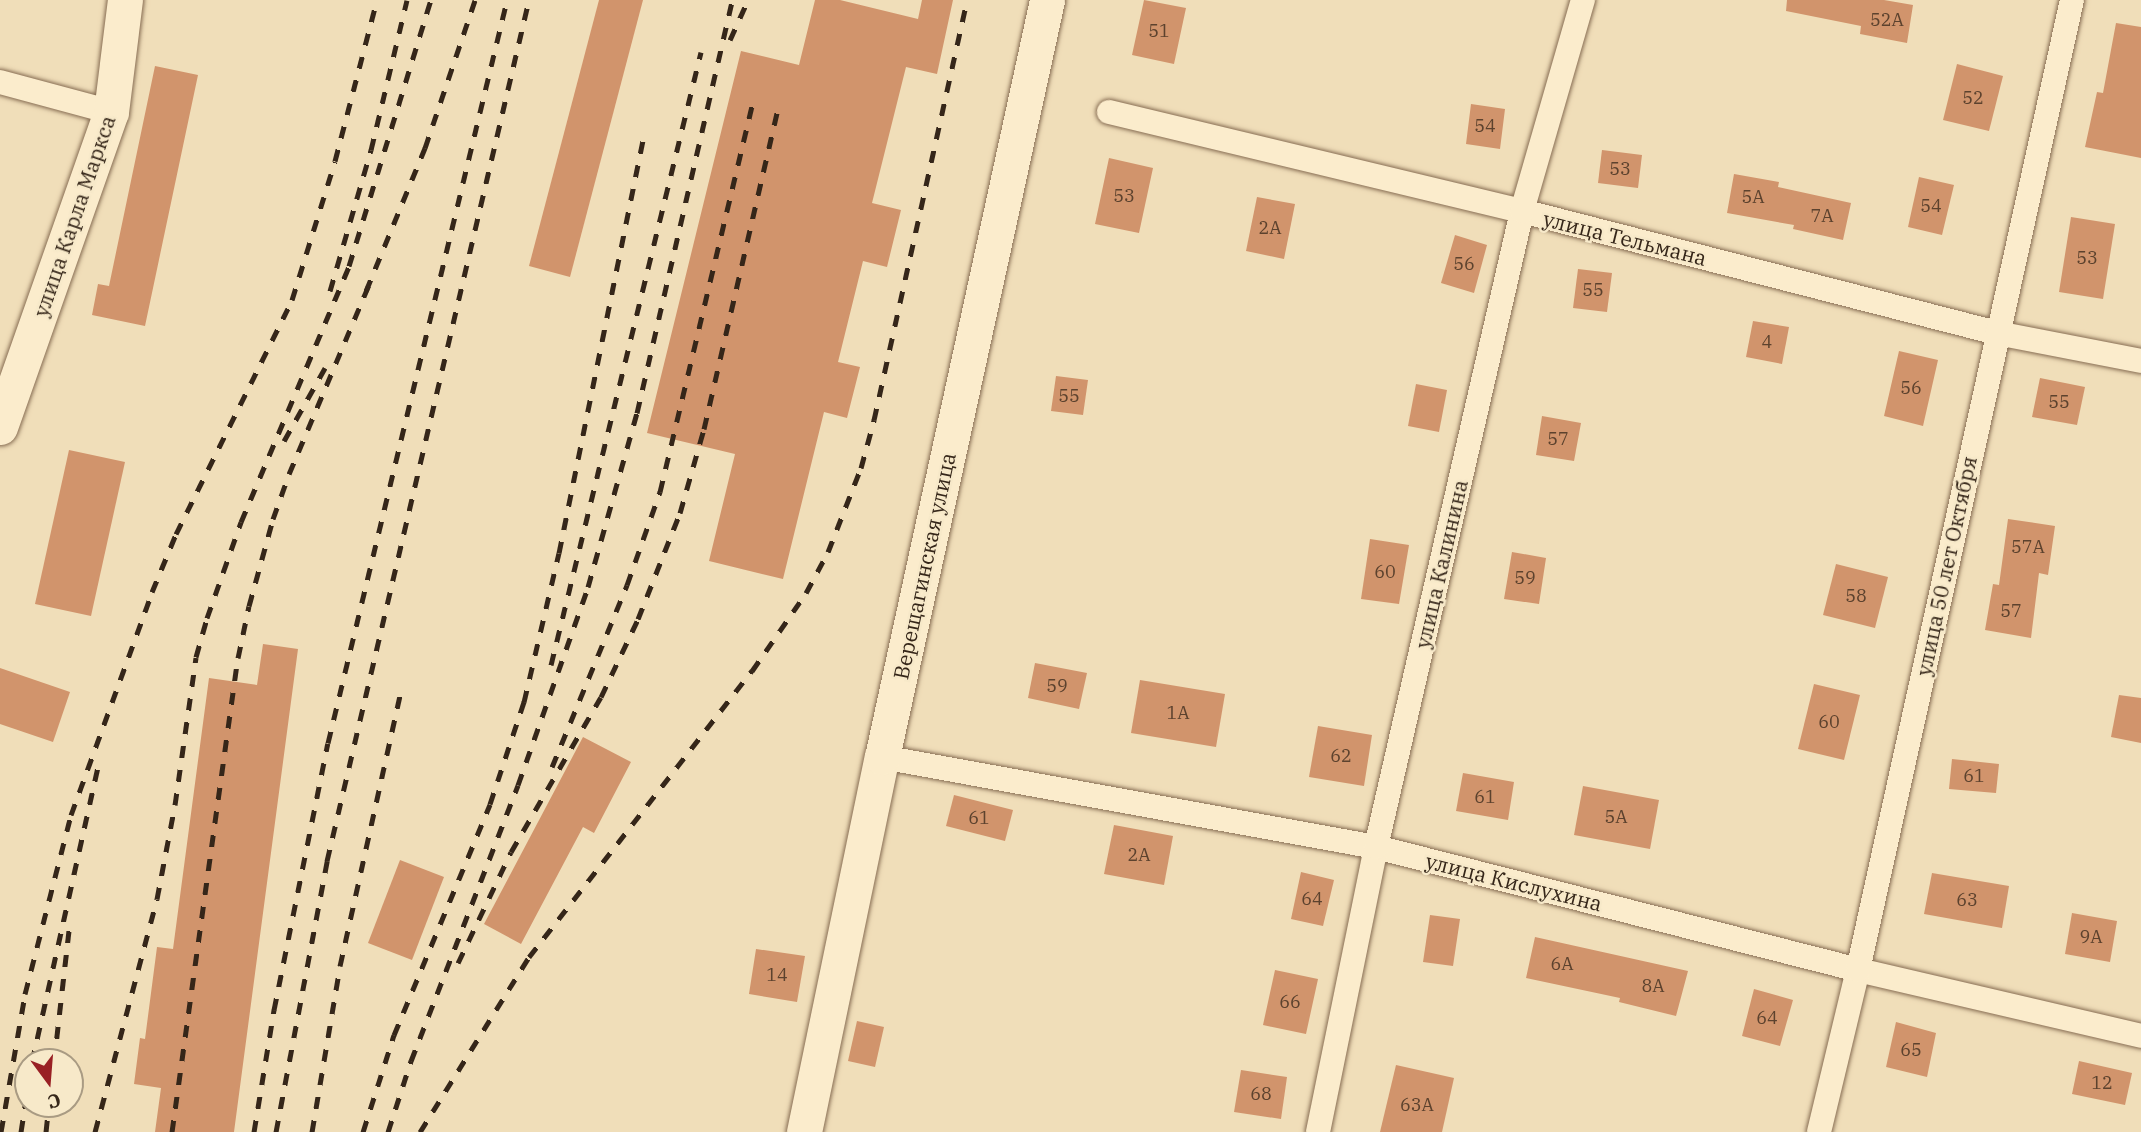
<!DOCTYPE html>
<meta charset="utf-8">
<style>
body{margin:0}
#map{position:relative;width:2141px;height:1132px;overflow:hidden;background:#f0deb9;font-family:"IBM Plex Serif",serif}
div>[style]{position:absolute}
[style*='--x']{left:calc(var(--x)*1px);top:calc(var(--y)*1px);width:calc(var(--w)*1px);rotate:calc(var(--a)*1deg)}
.building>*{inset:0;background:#d1946c}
.roads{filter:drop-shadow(0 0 2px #876d53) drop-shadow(0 0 2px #876d53)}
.street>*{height:24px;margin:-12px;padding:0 12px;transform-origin:12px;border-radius:12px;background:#fbeccc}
.secondary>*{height:35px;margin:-17.5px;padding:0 17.5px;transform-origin:17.5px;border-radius:17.5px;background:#fbeccc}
.rail>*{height:5px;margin-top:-2.5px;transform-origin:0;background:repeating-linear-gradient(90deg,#352619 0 12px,transparent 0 24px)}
span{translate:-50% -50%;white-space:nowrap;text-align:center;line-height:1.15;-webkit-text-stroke:5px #f7e9c9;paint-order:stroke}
.number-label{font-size:18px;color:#5c422e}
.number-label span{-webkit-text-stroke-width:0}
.street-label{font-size:21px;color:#352619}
.north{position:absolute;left:14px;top:1048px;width:70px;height:70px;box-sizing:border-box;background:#f7e9c9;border:2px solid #a99b83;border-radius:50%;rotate:164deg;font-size:19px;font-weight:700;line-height:28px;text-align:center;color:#352619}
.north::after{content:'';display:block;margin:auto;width:24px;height:32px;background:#992024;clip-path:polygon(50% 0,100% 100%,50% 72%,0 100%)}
</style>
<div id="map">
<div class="building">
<div style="clip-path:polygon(599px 0,643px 0,570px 277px,529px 266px)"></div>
<div style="clip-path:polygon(815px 0,840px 0,918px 19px,922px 0,953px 0,937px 74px,906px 67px,872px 203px,901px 210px,887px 267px,863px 261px,838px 362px,860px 367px,847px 418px,824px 412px,783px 579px,709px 561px,735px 454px,647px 433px,741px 51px,799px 65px)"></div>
<div style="clip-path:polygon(1144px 0,1186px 8px,1174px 64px,1132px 55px)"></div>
<div style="clip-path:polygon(1787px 0,1884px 0,1913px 5px,1907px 43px,1860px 34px,1861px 26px,1786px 11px)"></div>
<div style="clip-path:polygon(2116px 23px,2141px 27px,2141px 158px,2085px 147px,2097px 92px,2103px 93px)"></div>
<div style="clip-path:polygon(1957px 64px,2003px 76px,1989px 131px,1943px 120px)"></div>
<div style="clip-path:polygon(155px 66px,198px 75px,145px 326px,92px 315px,98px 284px,109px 286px)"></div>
<div style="clip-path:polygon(1471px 104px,1505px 109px,1500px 149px,1466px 144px)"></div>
<div style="clip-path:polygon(1602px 150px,1642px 155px,1638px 188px,1598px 183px)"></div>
<div style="clip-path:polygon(1109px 158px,1153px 168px,1139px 233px,1095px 224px)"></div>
<div style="clip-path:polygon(1734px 174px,1779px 182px,1778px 187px,1851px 203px,1843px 240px,1793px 229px,1794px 225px,1727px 213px)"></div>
<div style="clip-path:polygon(1919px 177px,1954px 185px,1942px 235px,1908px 227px)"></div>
<div style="clip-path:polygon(1257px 197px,1295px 204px,1284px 259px,1246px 251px)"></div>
<div style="clip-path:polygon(2071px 217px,2115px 224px,2103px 299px,2059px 292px)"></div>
<div style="clip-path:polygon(1455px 235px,1487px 245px,1474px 293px,1441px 283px)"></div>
<div style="clip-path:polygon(1578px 269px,1612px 273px,1607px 312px,1573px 308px)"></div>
<div style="clip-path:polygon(1753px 321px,1789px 327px,1782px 364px,1746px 357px)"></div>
<div style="clip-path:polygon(1899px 351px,1938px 360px,1923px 426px,1884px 416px)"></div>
<div style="clip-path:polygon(1056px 376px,1088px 380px,1083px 415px,1051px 411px)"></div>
<div style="clip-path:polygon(2040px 378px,2085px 387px,2077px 425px,2032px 417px)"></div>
<div style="clip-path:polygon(1416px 384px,1447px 390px,1439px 432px,1408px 426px)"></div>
<div style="clip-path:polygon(1542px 416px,1581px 423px,1574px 461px,1536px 455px)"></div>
<div style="clip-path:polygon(69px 450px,125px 462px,91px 616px,35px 604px)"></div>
<div style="clip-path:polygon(2008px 519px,2055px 526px,2048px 575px,2039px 573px,2031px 638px,1985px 630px,1993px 584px,1999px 585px)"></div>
<div style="clip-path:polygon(1370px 539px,1409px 545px,1399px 604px,1361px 599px)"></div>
<div style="clip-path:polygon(1512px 552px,1546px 558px,1539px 604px,1504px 599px)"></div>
<div style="clip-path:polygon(1836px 564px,1888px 577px,1875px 628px,1823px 615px)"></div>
<div style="clip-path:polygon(263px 644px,298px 649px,234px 1132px,155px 1132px,161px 1088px,134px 1084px,140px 1038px,145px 1039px,157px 947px,173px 949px,209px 678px,257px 685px)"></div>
<div style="clip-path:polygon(1035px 663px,1087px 673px,1079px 709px,1028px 698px)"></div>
<div style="clip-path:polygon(0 668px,70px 692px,53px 742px,0 724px)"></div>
<div style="clip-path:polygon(1140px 680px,1225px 694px,1216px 747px,1131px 733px)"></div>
<div style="clip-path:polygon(1814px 684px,1860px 695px,1844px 760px,1798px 749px)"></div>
<div style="clip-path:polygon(2119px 695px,2141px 698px,2141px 743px,2111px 737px)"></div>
<div style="clip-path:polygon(1318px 726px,1372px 735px,1364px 786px,1309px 777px)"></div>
<div style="clip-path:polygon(583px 737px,631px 762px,594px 833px,583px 827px,521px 944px,484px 924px)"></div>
<div style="clip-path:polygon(1952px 759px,1999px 764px,1996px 793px,1949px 789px)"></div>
<div style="clip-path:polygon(1463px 773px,1514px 782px,1508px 820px,1456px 811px)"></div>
<div style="clip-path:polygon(1583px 786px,1659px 800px,1650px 849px,1574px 835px)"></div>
<div style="clip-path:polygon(954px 795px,1013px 810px,1005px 841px,946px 826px)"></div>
<div style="clip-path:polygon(1114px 825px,1173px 836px,1164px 885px,1104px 874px)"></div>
<div style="clip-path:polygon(400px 860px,444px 877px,412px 960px,368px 943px)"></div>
<div style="clip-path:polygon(1301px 872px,1334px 880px,1323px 926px,1291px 919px)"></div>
<div style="clip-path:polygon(1932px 873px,2009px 886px,2002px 928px,1924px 914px)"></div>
<div style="clip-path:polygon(2072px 913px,2117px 921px,2110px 962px,2065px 954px)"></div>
<div style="clip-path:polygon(1430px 915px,1460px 919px,1453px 966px,1423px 962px)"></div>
<div style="clip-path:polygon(1535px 937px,1688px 971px,1676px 1016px,1619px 1002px,1620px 998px,1526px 978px)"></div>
<div style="clip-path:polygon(756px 949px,805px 956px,797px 1002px,749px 994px)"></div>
<div style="clip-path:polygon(1275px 970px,1318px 979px,1306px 1034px,1263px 1025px)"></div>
<div style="clip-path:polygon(1754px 989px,1793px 1000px,1780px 1046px,1742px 1036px)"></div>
<div style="clip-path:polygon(857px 1021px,884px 1027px,875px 1067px,848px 1061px)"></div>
<div style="clip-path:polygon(1896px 1022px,1936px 1033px,1927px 1077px,1886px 1067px)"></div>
<div style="clip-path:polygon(2079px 1061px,2132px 1073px,2125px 1105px,2072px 1094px)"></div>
<div style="clip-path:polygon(1396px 1065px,1454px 1078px,1442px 1132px,1380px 1132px)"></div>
<div style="clip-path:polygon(1241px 1070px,1287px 1077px,1281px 1119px,1234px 1112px)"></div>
</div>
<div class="roads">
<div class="street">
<div style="--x:0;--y:82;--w:115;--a:15.1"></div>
<div style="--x:1109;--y:112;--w:425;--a:13.5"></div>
<div style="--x:1522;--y:211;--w:490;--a:14.4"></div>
<div style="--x:1997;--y:333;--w:147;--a:11"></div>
<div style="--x:882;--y:757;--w:502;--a:10.33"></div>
<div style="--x:1376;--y:847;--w:497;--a:14.3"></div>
<div style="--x:1858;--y:970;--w:291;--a:13.1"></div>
<div style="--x:1318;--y:1132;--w:291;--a:-78.5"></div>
<div style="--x:1376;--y:847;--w:653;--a:-77.07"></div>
<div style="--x:1522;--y:211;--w:220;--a:-73.9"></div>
<div style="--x:1819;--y:1132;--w:167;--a:-76.5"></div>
<div style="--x:1858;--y:970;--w:993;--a:-77.56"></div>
</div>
<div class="secondary">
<div style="--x:0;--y:427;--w:334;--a:-70.6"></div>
<div style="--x:111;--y:112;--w:113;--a:-82.9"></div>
<div style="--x:804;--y:1132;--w:383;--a:-78.3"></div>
<div style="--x:882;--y:757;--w:775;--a:-77.7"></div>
</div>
</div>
<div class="rail">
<div style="--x:730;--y:40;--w:44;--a:-65.8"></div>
<div style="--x:330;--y:291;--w:147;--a:-73.8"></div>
<div style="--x:371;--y:150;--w:154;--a:-76.5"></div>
<div style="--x:366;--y:291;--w:155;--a:-67.6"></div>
<div style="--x:425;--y:148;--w:156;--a:-71.3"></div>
<div style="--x:284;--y:441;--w:84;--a:-60.7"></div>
<div style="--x:551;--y:665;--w:631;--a:-76.25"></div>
<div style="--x:552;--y:767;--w:197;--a:-67.6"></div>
<div style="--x:627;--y:585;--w:99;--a:-70.5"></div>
<div style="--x:660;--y:492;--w:406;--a:-76.6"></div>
<div style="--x:458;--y:963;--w:123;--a:-64.5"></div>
<div style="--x:511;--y:852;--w:179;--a:-59.9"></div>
<div style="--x:601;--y:697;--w:86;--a:-64.6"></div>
<div style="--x:638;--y:619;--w:114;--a:-68.4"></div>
<div style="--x:680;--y:513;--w:87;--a:-74.1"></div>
<div style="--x:704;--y:429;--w:335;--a:-77"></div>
<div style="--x:32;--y:1062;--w:306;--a:-77.4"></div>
<div style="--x:54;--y:1062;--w:133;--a:-83.5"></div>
<div style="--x:1;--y:1132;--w:140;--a:-80.1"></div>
<div style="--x:25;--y:994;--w:185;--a:-75.6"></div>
<div style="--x:71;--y:815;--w:237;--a:-70"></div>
<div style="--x:152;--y:592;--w:63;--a:-67.5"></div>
<div style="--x:176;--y:534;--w:261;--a:-63.6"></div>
<div style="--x:292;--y:300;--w:145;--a:-72.8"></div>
<div style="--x:335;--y:161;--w:166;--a:-75.4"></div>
<div style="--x:21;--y:1132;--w:47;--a:-81.3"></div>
<div style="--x:46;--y:1132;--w:28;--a:-84"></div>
<div style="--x:95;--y:1132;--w:241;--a:-75.1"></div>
<div style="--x:157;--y:899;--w:96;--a:-79.2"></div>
<div style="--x:175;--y:805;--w:149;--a:-81.9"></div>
<div style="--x:196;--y:657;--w:41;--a:-74.2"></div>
<div style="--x:207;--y:618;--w:102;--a:-70.5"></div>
<div style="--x:241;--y:522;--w:278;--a:-67.1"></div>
<div style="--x:349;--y:266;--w:278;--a:-72.9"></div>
<div style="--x:172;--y:1132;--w:479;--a:-82.1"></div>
<div style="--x:238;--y:658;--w:53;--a:-78.1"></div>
<div style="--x:249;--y:606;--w:90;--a:-74.6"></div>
<div style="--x:273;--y:519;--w:48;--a:-70.4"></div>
<div style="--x:289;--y:474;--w:208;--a:-67.1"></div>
<div style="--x:254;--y:1132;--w:124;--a:-80.7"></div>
<div style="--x:274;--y:1010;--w:272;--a:-78.6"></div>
<div style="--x:328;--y:743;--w:764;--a:-76.45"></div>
<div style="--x:276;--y:1132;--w:276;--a:-79.3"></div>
<div style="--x:327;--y:861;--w:884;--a:-76.8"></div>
<div style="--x:312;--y:1132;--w:168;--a:-80.4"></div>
<div style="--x:340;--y:966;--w:278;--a:-77.5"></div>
<div style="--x:363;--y:1132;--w:102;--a:-72.3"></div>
<div style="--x:394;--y:1035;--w:250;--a:-67.4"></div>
<div style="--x:490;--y:804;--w:108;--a:-71.6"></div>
<div style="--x:524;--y:702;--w:153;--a:-76.8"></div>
<div style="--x:559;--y:553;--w:426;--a:-78.5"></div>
<div style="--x:388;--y:1132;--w:75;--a:-72.1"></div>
<div style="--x:411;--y:1061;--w:296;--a:-68.8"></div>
<div style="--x:518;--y:785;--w:210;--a:-70.5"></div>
<div style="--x:588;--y:587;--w:181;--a:-74.3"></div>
<div style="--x:637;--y:413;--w:424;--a:-77"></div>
<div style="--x:420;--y:1132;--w:206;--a:-58.1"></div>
<div style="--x:529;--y:957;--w:363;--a:-52.1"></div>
<div style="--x:752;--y:671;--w:95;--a:-55.3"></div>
<div style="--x:806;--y:593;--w:47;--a:-61.8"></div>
<div style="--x:828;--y:552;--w:90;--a:-68.6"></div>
<div style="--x:861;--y:468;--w:50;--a:-74.8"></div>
<div style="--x:874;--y:420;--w:430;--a:-77.5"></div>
</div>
<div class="number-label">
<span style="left:1887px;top:20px">52А</span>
<span style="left:1159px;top:31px">51</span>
<span style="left:1973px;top:98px">52</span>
<span style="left:1485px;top:126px">54</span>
<span style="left:1620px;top:169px">53</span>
<span style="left:1124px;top:196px">53</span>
<span style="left:1753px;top:197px">5А</span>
<span style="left:1931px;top:206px">54</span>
<span style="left:1822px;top:216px">7А</span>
<span style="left:1270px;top:228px">2А</span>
<span style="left:2087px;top:258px">53</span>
<span style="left:1464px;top:264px">56</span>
<span style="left:1593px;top:290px">55</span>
<span style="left:1767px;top:342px">4</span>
<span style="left:1911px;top:388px">56</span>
<span style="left:1069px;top:396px">55</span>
<span style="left:2059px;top:402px">55</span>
<span style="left:1558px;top:439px">57</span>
<span style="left:2028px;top:547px">57А</span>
<span style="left:1385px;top:572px">60</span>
<span style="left:1525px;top:578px">59</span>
<span style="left:1856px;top:596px">58</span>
<span style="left:2011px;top:611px">57</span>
<span style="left:1057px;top:686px">59</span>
<span style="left:1178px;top:713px">1А</span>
<span style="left:1829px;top:722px">60</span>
<span style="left:1341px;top:756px">62</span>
<span style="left:1974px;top:776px">61</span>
<span style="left:1485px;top:797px">61</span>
<span style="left:1616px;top:817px">5А</span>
<span style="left:979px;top:818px">61</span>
<span style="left:1139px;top:855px">2А</span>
<span style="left:1312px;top:899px">64</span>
<span style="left:1967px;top:900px">63</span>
<span style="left:2091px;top:937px">9А</span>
<span style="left:1562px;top:964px">6А</span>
<span style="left:777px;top:975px">14</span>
<span style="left:1653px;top:986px">8А</span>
<span style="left:1290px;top:1002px">66</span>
<span style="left:1767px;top:1018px">64</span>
<span style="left:1911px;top:1050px">65</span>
<span style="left:2102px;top:1083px">12</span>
<span style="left:1261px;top:1094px">68</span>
<span style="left:1417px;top:1105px">63А</span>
</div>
<div class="street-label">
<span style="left:74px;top:216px;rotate:-71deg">улица Карла Маркса</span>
<span style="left:1625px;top:238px;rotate:14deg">улица Тельмана</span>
<span style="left:1441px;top:564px;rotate:-77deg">улица Калинина</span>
<span style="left:924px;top:566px;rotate:-78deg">Верещагинская улица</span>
<span style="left:1946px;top:566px;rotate:-78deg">улица 50 лет Октября</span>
<span style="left:1514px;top:882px;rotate:14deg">улица Кислухина</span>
</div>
<div class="north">С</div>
</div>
